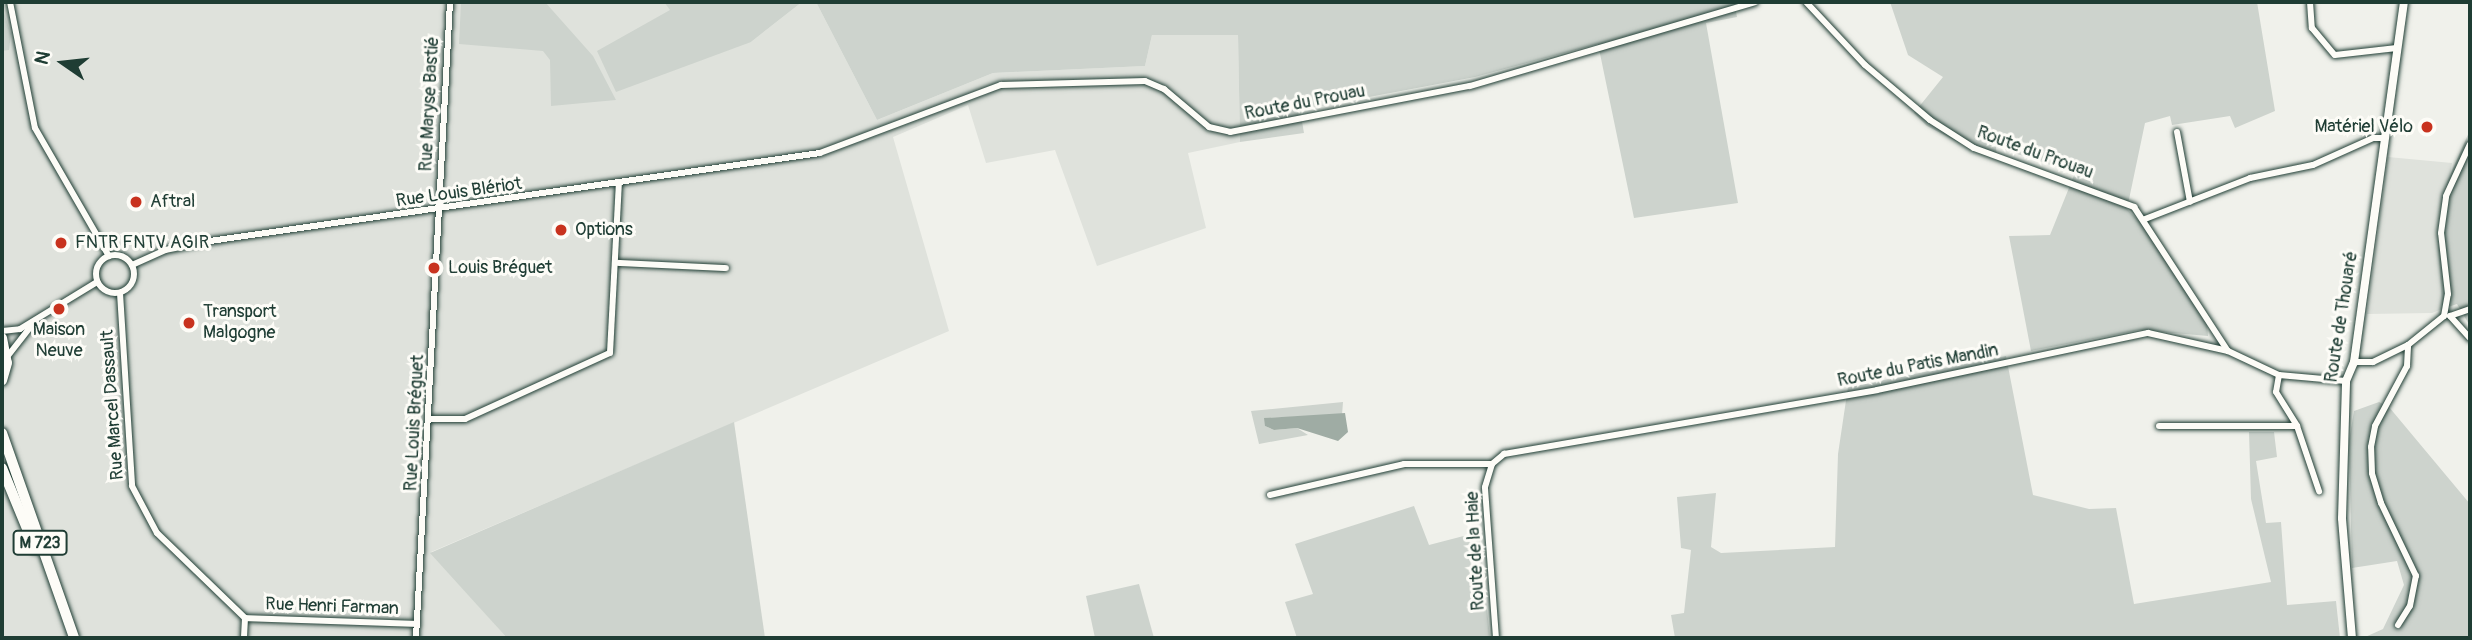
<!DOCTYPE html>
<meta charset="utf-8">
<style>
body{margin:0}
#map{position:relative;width:2472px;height:640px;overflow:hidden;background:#f0f1eb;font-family:Pangolin,sans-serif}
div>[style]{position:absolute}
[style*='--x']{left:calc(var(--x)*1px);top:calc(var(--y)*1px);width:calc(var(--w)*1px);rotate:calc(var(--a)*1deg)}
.built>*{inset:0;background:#dfe2dc}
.green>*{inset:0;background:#cdd3cd}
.water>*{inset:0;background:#9faca4}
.roads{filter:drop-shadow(0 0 2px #1f3d34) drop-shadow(0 0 2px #1f3d34)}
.minor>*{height:6px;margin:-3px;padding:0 3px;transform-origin:3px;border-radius:3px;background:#fdfcf7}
.minor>.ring{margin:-3px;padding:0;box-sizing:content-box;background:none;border:6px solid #fdfcf7;border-radius:50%}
.tertiary>*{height:8px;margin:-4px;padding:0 4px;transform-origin:4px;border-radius:4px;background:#fdfcf7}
.primary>*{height:10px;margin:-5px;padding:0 5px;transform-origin:5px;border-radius:5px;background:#fdfcf7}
.dots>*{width:19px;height:19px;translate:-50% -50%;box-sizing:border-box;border:4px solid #fdfcf7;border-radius:50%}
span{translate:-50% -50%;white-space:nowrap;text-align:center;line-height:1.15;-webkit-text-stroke:6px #fdfcf7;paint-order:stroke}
.shield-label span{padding:2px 5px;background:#fdfcf7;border:2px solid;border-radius:5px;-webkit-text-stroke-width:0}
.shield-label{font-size:16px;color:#1f3d34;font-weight:700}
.street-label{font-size:18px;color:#1f3d34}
.poi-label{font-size:18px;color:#1f3d34}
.right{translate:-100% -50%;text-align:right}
.left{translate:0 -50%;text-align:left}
.frame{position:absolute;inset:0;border:4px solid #1f3d34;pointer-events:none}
.north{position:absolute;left:28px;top:28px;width:70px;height:70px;-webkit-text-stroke:5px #fdfcf7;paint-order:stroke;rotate:284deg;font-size:19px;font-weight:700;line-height:28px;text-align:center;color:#1f3d34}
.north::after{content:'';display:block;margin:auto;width:24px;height:32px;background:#1f3d34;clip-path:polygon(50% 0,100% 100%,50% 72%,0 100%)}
</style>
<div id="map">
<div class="built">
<div style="clip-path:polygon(2px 2px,664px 2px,671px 10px,751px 42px,802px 2px,816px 2px,877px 120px,993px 73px,1145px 66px,1152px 35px,1238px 35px,1240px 142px,1188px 153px,1206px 228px,1097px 266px,1055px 150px,986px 163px,968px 105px,893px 137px,949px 331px,431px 552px,507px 638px,2px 638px)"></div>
<div style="clip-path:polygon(2388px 157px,2452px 163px,2438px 247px,2442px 309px,2432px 313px,2367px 314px)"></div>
</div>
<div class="green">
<div style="clip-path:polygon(461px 2px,545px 2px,593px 56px,616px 100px,551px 106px,550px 60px,543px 51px,459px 44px)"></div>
<div style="clip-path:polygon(664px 2px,802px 2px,751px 42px,616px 92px,597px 51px,670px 10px)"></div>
<div style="clip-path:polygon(816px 2px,1734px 2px,1737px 17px,1706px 23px,1738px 203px,1634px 218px,1598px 44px,1475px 77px,1300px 110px,1304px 133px,1240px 142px,1238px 35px,1152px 35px,1145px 66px,993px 73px,877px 120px)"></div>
<div style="clip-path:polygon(1890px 2px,2257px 2px,2275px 111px,2235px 128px,2230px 116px,2172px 125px,2170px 116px,2145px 123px,2127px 209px,2143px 225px,2207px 324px,2208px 336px,2139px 330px,2031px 351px,2009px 236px,2050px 235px,2075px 173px,1996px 147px,1997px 159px,1983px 155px,1927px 126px,1914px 113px,1943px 77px,1908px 55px)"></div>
<div style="clip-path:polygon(2px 7px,11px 34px,9px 50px,2px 51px)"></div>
<div style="clip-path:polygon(2470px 130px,2470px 326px,2457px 304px,2442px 309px,2438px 247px,2447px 182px)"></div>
<div style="clip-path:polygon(2006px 356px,2033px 495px,2089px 509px,2116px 508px,2134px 604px,2271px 582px,2251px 499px,2249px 432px,2274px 432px,2277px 457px,2256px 461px,2266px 523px,2281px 522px,2287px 605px,2336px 601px,2340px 638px,1675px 638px,1671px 615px,1684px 613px,1691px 550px,1681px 548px,1677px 497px,1716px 493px,1711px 547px,1721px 553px,1835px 547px,1838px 454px,1848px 387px)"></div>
<div style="clip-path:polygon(1343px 402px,1342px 415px,1265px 418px,1265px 426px,1274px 430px,1297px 428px,1308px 435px,1259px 444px,1251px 411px)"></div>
<div style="clip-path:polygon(2379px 402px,2389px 407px,2470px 504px,2470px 638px,2363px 638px,2383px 629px,2404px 585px,2397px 561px,2352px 568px,2349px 441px,2354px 411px)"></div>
<div style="clip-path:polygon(734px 422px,765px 638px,507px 638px,430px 553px)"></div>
<div style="clip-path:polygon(1414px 506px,1429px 545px,1479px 532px,1490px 638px,1297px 638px,1285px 602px,1313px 594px,1295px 544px)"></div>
<div style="clip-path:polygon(1139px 584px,1154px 638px,1095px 638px,1086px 596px)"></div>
</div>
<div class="water">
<div style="clip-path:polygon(1345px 413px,1348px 432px,1338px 441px,1297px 428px,1274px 430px,1265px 426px,1264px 418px)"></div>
</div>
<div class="roads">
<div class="minor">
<div style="--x:10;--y:2;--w:128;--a:78.8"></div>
<div style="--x:35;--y:128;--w:148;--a:60"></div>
<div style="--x:1806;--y:2;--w:86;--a:46.9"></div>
<div style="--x:1865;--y:65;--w:85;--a:40.2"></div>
<div style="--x:1930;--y:120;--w:52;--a:32.5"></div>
<div style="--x:1974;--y:148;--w:171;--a:20.2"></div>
<div style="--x:2134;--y:207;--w:172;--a:56.9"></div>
<div style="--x:2310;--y:2;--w:26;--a:86"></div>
<div style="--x:2312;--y:28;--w:35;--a:50"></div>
<div style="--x:2335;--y:55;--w:62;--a:-6.4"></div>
<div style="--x:2177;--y:132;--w:71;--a:79.5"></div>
<div style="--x:2145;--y:219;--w:113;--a:-21.3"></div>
<div style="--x:2250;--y:178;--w:64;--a:-11.7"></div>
<div style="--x:2313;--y:165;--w:66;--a:-24.2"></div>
<div style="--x:2373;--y:138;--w:10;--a:0"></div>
<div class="ring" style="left:96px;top:255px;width:32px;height:32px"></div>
<div style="--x:618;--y:263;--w:108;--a:2.7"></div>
<div style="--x:132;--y:265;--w:36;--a:-24"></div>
<div style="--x:165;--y:250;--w:46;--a:-11.3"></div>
<div style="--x:210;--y:241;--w:616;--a:-8.21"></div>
<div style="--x:820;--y:153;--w:193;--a:-20.6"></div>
<div style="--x:1001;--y:85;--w:144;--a:-1.6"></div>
<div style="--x:1145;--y:81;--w:21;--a:23"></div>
<div style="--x:1164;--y:89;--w:59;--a:40.2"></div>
<div style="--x:1209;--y:127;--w:22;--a:13"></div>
<div style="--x:1230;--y:132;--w:244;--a:-10.9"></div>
<div style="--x:1470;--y:86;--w:297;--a:-16.4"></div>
<div style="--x:120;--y:293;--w:193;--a:86.4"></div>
<div style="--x:132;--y:486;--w:53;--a:62"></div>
<div style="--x:157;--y:533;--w:122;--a:44"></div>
<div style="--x:245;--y:618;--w:20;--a:93"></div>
<div style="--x:2450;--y:316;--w:30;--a:48"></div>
<div style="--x:2450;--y:316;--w:21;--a:-19"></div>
<div style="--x:2;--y:331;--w:18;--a:-6"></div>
<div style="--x:20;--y:329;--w:90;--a:-31.4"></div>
<div style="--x:7;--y:357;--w:41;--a:-52"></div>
<div style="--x:2354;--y:362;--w:19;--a:0"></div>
<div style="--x:2373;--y:362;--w:39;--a:-26"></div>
<div style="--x:2408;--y:345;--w:46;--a:-38.9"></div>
<div style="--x:2444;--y:316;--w:22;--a:-80"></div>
<div style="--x:2448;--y:294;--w:61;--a:-96.5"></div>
<div style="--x:2441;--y:233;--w:37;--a:-82"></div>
<div style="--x:2446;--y:196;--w:57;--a:-65.2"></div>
<div style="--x:2279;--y:375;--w:17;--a:100"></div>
<div style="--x:2276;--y:392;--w:40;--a:58"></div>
<div style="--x:2297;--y:426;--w:69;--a:71.3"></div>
<div style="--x:430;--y:419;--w:35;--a:0"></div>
<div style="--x:465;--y:419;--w:159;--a:-24.5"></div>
<div style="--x:610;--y:353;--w:169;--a:-87"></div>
<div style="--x:2159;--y:426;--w:138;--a:0"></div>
<div style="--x:1270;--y:495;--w:138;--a:-13"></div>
<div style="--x:1404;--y:464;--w:88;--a:0"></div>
<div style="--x:245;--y:618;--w:171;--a:2"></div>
<div style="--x:2398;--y:625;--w:22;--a:-58"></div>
<div style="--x:2410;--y:606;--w:31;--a:-79"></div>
<div style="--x:2416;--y:576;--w:81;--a:-115.6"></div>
<div style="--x:2381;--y:503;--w:31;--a:-107"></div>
<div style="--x:2372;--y:473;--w:26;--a:-92"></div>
<div style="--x:2371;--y:447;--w:21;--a:-79"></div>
<div style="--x:2375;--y:426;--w:68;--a:-61.9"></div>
<div style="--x:2407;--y:366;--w:21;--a:-87"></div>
<div style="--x:416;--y:638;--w:637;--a:-86.94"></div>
<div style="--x:1496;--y:638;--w:151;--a:-94.2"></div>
<div style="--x:1485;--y:487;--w:24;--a:-73"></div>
<div style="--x:1492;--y:464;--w:16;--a:-40"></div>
<div style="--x:1504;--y:454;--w:378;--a:-9.7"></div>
<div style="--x:1877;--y:390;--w:277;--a:-11.9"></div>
<div style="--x:2148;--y:333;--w:82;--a:12.7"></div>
<div style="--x:2228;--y:351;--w:56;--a:25.2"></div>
<div style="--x:2279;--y:375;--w:67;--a:5.1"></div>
</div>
<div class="tertiary">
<div style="--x:2352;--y:638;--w:120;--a:-94.8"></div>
<div style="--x:2342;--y:518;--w:137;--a:-88.3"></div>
<div style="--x:2346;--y:381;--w:21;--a:-67"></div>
<div style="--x:2354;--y:362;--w:363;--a:-82.1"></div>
</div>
<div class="primary">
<div style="--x:2;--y:338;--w:25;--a:79"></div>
<div style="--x:7;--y:363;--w:18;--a:106"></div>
<div style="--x:2;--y:433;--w:217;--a:70.6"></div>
<div style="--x:2;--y:468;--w:87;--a:67.6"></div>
</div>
</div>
<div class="dots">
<div style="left:2427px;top:127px;background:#c8321e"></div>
<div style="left:136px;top:202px;background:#c8321e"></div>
<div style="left:561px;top:230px;background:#c8321e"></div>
<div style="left:61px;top:243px;background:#c8321e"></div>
<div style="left:434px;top:268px;background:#c8321e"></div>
<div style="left:59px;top:309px;background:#c8321e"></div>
<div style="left:189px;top:323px;background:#c8321e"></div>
</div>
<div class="shield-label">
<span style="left:40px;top:543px">M 723</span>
</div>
<div class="street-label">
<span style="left:1305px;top:103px;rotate:-11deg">Route du Prouau</span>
<span style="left:430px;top:104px;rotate:-87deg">Rue Maryse Bastié</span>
<span style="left:2035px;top:153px;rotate:20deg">Route du Prouau</span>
<span style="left:459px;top:193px;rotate:-8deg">Rue Louis Blériot</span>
<span style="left:2342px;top:317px;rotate:-81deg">Route de Thouaré</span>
<span style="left:1918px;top:366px;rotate:-11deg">Route du Patis Mandin</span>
<span style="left:113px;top:405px;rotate:-94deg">Rue Marcel Dassault</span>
<span style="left:415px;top:423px;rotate:-87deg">Rue Louis Bréguet</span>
<span style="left:1476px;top:551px;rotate:-93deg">Route de la Haie</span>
<span style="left:332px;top:607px;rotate:2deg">Rue Henri Farman</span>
</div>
<div class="poi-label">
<span class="right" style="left:2413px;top:127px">Matériel Vélo</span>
<span class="left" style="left:150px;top:202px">Aftral</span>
<span class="left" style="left:575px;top:230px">Options</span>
<span class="left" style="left:75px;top:243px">FNTR FNTV AGIR</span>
<span class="left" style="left:448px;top:268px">Louis Bréguet</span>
<span class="left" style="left:203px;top:323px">Transport<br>Malgogne</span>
<span style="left:59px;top:341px">Maison<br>Neuve</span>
</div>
<div class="frame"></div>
<div class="north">N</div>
</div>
